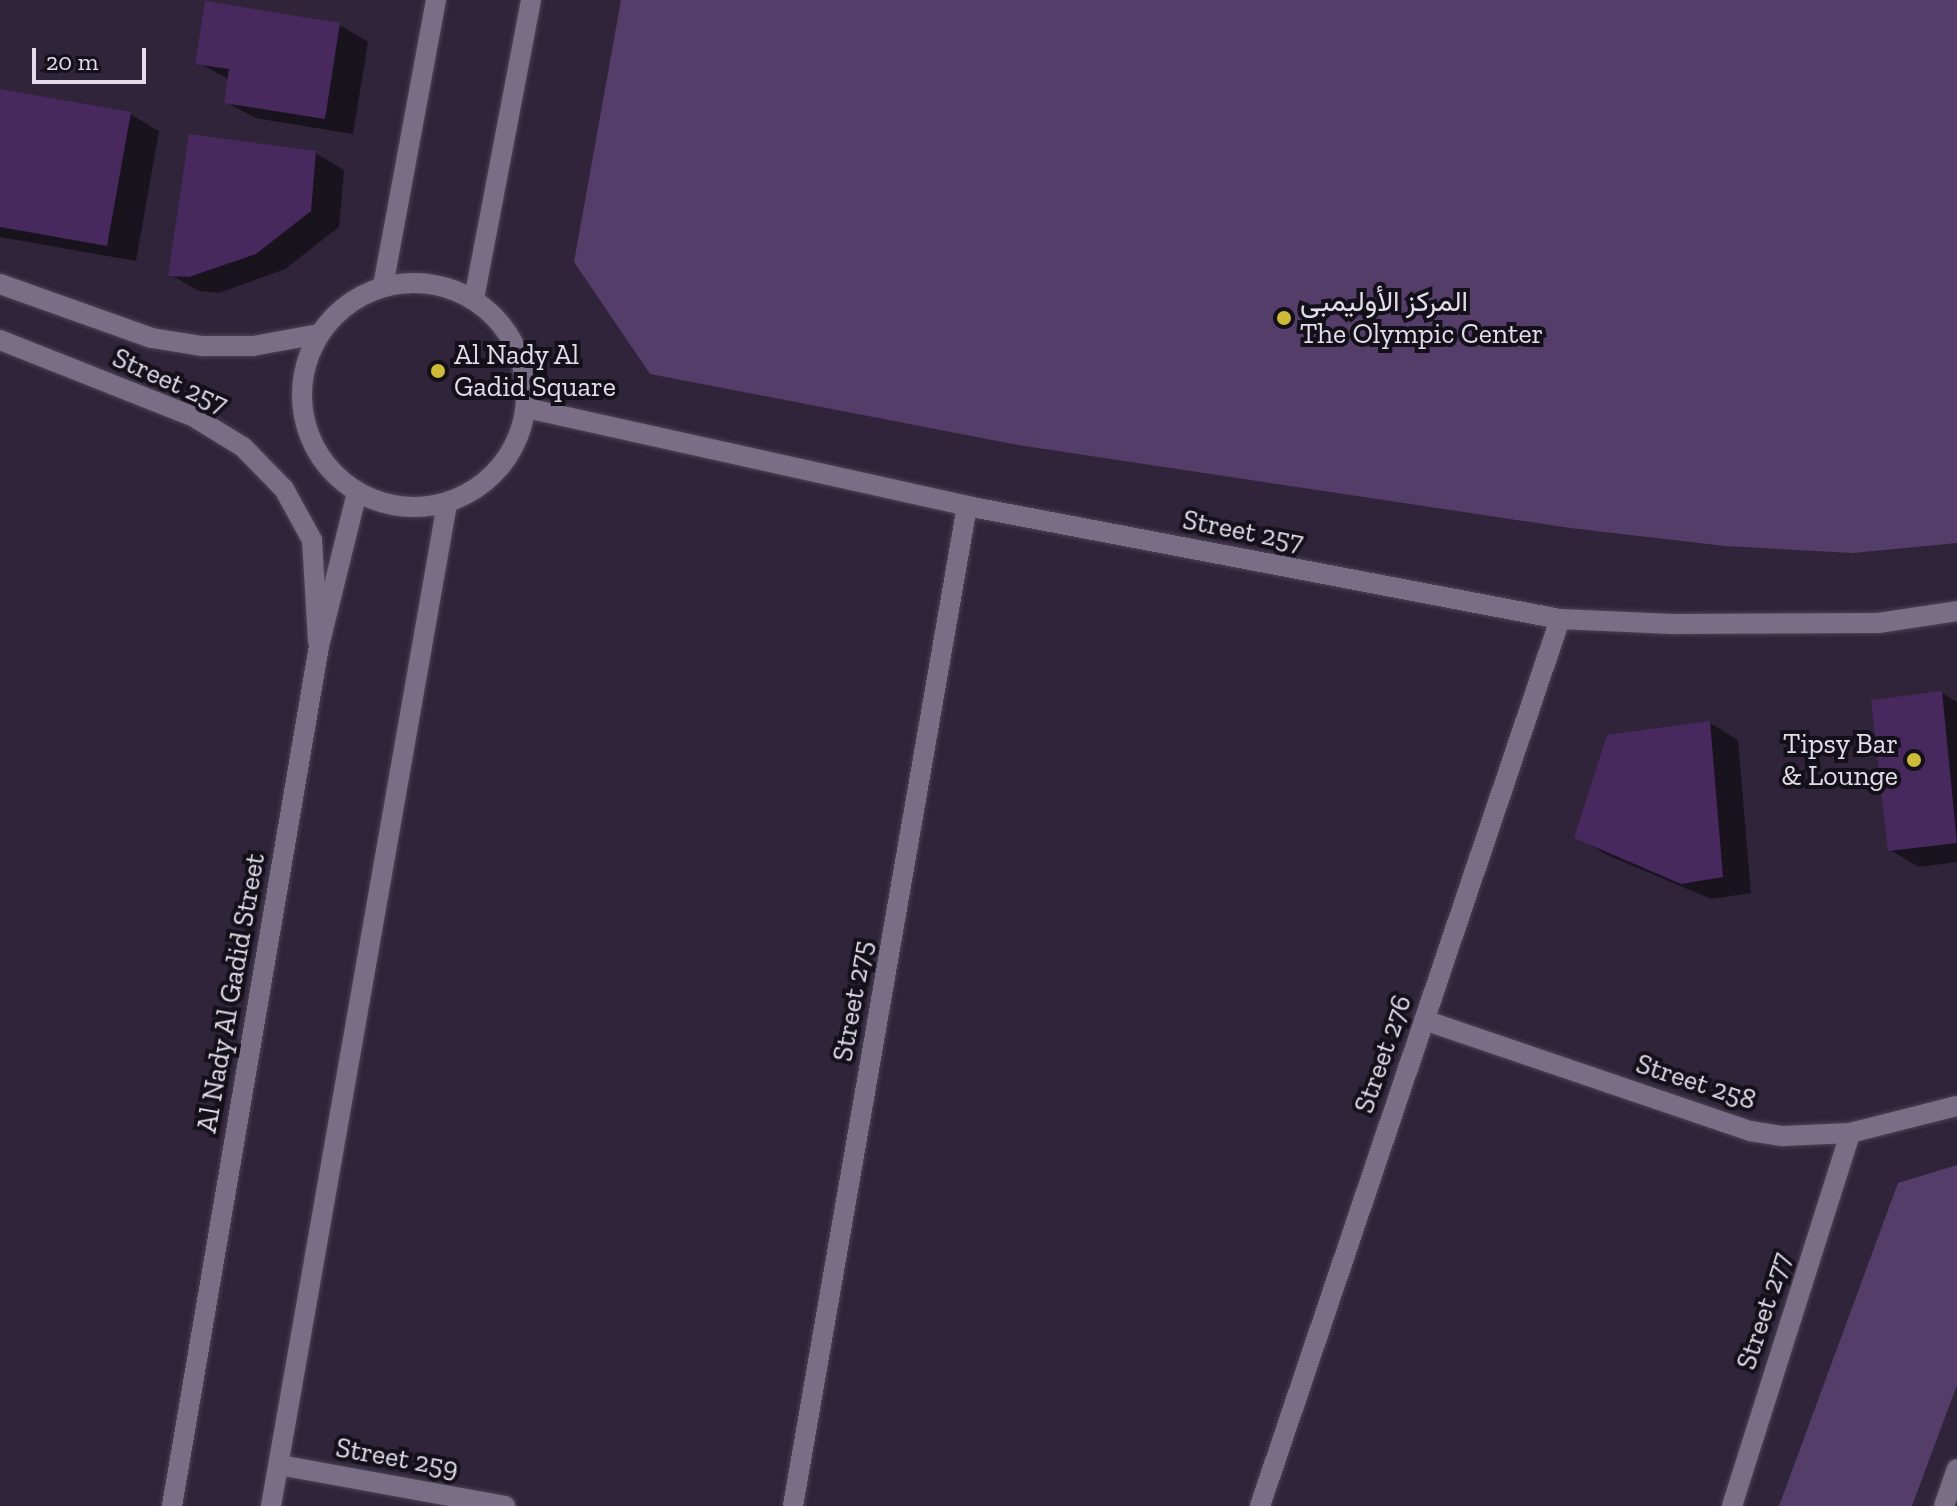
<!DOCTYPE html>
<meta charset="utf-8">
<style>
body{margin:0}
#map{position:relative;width:1957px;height:1506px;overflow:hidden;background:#2f2439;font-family:"Zilla Slab",Vazirmatn,serif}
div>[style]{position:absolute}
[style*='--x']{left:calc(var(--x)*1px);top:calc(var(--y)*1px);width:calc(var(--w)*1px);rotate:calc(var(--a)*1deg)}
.green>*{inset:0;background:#543d68}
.shadow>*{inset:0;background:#0007}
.building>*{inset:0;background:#47295e}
.roads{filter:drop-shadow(0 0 2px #4c4255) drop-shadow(0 0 2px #4c4255)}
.street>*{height:20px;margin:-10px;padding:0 10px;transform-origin:10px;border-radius:10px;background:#7a6d86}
.secondary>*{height:20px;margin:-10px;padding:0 10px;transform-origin:10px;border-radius:10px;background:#7a6d86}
.secondary>.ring{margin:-10px;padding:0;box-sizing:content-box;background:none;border:20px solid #7a6d86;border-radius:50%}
.dots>*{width:22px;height:22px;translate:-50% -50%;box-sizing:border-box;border:4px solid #141019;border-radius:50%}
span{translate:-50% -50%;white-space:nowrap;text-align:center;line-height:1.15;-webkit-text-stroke:8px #141019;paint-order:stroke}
.poi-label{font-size:28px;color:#e3dcea}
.left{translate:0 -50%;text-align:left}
.right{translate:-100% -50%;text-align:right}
.street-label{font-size:28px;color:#e3dcea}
.scale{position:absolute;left:32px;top:48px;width:114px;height:36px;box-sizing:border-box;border:4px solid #e3dcea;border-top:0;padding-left:10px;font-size:24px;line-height:28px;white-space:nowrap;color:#e3dcea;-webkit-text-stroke:6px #141019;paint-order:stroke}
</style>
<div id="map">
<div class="green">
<div style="clip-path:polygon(621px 0,1957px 0,1957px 543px,1853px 553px,1725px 546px,1570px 528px,1018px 445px,650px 374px,574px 262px)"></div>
<div style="clip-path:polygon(1957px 1165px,1957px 1385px,1912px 1506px,1779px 1506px,1898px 1183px)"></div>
</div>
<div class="shadow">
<div style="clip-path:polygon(207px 3px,340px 25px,368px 42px,353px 134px,255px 118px,226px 102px,230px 80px,197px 62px)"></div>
<div style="clip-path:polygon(0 91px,130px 114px,159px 131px,136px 261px,0 237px)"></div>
<div style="clip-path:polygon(315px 153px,344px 170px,339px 227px,285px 269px,219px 293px,199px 291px,171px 275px)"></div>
<div style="clip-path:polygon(1942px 693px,1957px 702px,1957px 862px,1919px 867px,1890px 850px)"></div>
<div style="clip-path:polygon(1710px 723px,1738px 740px,1751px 893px,1711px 899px,1605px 854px,1577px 837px)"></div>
</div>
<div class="building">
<div style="clip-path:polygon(205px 1px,340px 23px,325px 119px,224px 103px,229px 69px,195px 64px)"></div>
<div style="clip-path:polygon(0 89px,131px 112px,107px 246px,0 227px)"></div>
<div style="clip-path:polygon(189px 134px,316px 151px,311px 211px,256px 254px,189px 277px,168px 276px)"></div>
<div style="clip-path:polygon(1942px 691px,1957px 843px,1888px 851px,1871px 700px)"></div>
<div style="clip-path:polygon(1710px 721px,1723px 877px,1681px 884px,1574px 838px,1607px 735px)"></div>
</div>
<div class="roads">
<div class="street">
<div style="--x:0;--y:284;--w:161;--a:19.6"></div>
<div style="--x:152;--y:338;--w:51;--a:9.1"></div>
<div style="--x:202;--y:346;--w:51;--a:0"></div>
<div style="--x:253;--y:346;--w:67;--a:-10.3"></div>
<div style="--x:0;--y:340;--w:209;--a:21.6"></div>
<div style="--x:194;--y:417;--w:57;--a:31.5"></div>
<div style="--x:243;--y:447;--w:59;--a:45.7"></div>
<div style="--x:284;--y:489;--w:58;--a:61.2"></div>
<div style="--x:312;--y:540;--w:101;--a:86.6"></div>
<div style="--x:1424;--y:1020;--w:344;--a:18.8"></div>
<div style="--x:1750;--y:1131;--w:33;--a:9"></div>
<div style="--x:1783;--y:1136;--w:67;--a:-2.6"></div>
<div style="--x:1850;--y:1133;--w:110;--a:-14.2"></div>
<div style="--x:279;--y:1465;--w:230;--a:10.3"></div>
<div style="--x:793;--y:1506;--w:1015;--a:-80.13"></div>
<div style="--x:1260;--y:1506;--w:936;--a:-71.31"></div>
<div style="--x:1732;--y:1506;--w:391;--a:-72.4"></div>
<div style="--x:1944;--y:1506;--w:39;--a:-71"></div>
</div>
<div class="secondary">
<div class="ring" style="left:302px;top:283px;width:204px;height:204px"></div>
<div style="--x:383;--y:286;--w:291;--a:-79.5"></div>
<div style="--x:474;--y:299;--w:304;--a:-79.2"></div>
<div style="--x:526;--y:408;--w:452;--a:12.5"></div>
<div style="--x:967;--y:506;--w:604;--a:10.79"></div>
<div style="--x:1560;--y:619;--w:112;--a:2.6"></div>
<div style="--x:1672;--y:624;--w:206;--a:-0.3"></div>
<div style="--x:1878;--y:623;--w:80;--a:-8.6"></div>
<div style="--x:172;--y:1506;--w:872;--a:-80.3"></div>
<div style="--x:319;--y:646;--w:158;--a:-76.1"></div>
<div style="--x:271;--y:1506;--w:1017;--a:-80.04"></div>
</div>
</div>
<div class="dots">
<div style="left:1284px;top:318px;background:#ceb938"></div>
<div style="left:438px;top:371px;background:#ceb938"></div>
<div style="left:1914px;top:760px;background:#ceb938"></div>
</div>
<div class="poi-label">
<span class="left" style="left:1300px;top:318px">المركز الأوليمبى<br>The Olympic Center</span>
<span class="left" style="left:454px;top:371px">Al Nady Al<br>Gadid Square</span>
<span class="right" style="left:1898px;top:760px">Tipsy Bar<br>&amp; Lounge</span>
</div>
<div class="street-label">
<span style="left:170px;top:381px;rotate:24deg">Street 257</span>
<span style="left:1243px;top:531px;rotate:11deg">Street 257</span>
<span style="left:231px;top:993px;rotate:-80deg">Al Nady Al Gadid Street</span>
<span style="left:853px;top:1001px;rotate:-80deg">Street 275</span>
<span style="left:1383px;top:1054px;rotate:-71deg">Street 276</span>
<span style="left:1696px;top:1082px;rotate:18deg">Street 258</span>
<span style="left:1764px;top:1311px;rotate:-72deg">Street 277</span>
<span style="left:397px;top:1458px;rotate:10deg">Street 259</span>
</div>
<div class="scale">20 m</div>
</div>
